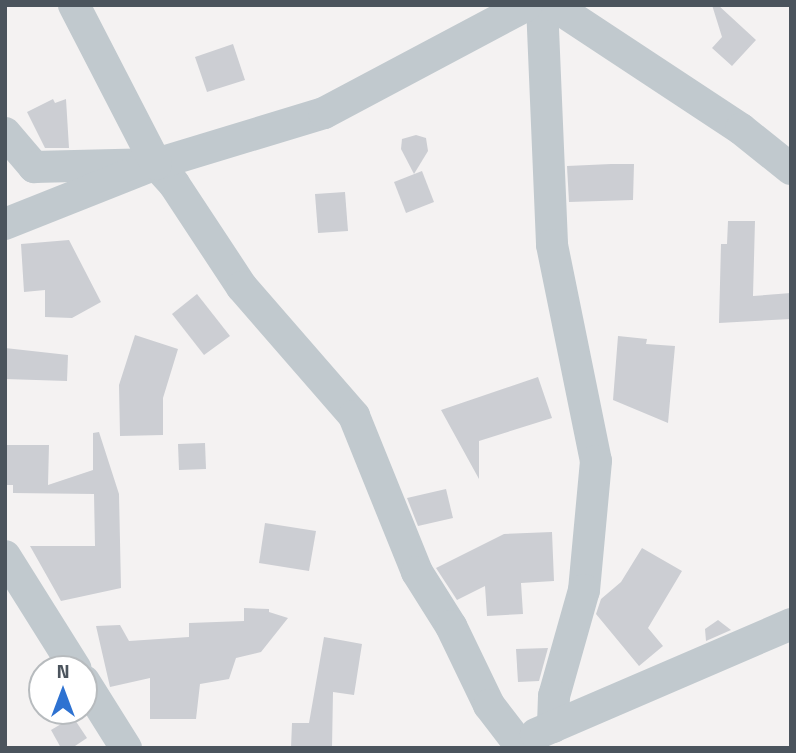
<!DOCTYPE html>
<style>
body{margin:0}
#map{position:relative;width:796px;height:753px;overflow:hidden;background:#f4f2f2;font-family:"Titillium Web",sans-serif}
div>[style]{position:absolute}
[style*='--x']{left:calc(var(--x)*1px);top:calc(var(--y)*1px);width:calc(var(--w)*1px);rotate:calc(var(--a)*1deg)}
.building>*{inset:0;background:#ccced3}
.street>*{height:32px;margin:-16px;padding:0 16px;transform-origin:16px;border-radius:16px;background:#c1c9ce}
span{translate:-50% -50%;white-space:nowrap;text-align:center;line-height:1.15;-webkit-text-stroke:5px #fff;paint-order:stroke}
.frame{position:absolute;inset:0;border:7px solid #4b545d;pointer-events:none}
.north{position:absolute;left:28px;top:655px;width:70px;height:70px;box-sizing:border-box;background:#fff;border:2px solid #b7bbbe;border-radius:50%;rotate:0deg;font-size:19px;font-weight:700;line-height:28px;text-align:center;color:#4b545d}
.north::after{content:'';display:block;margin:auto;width:24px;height:32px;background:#2e72d1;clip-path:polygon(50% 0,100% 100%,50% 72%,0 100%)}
</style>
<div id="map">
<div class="building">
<div style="clip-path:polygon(712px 5px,718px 5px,756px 40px,732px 66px,712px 48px,722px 37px)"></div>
<div style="clip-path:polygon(233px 44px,245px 80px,207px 92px,195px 57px)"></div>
<div style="clip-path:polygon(53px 99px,55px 103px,66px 99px,69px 148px,45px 148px,27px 112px)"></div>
<div style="clip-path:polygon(416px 135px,426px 138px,428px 151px,414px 174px,401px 149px,402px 139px)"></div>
<div style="clip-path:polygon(611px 164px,634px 164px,633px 200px,569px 202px,567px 166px)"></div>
<div style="clip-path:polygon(422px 171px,434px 202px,406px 213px,394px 182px)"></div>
<div style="clip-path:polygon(345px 192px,348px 231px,318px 233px,315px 194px)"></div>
<div style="clip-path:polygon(728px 221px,755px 221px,753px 296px,791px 293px,791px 319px,719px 323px,721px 244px,727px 244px)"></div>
<div style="clip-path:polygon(69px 240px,101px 302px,72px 318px,45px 317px,45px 290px,24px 292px,21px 244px)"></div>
<div style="clip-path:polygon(197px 294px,230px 336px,204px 355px,172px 314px)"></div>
<div style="clip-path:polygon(135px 335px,178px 349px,163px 398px,163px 435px,120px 436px,119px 385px)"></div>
<div style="clip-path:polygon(618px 336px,647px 339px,646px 344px,675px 346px,668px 423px,613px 400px)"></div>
<div style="clip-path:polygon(5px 348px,68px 355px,67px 381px,5px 379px)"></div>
<div style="clip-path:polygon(538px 377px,552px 418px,479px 441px,479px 479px,441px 410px)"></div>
<div style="clip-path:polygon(99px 432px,119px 494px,121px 588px,61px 601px,30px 546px,95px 546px,94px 494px,13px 493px,13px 485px,5px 485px,5px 445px,49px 445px,48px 485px,93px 470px,93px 433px)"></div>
<div style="clip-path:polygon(205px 443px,206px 469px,179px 470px,178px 444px)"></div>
<div style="clip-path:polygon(446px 489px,453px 518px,418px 526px,407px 498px)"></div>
<div style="clip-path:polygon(265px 523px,316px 531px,309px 571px,259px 563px)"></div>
<div style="clip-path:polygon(552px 532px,554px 581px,521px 583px,523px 614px,487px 616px,485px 586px,457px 600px,436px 568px,504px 534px)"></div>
<div style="clip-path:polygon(642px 548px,682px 571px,648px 628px,663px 646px,639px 666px,596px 614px,601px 599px,621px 582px)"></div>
<div style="clip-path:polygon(244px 608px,269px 609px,269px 612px,288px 618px,261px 652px,236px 658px,229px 679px,200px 684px,196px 719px,150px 719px,150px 678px,110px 687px,96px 626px,120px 625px,129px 641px,189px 637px,189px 623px,244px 621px)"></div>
<div style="clip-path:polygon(718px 620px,731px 630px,706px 641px,705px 629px)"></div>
<div style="clip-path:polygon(324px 637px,362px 644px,354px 695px,333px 692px,332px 748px,291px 748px,292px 723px,309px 723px)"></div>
<div style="clip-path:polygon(548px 648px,539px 681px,518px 682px,516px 649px)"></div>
<div style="clip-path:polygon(73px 717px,87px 738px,72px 748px,61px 748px,51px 730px)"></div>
</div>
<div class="street">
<div style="--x:542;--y:5;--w:240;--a:87.6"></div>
<div style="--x:552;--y:245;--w:220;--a:78.5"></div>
<div style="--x:596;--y:461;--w:130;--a:95.3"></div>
<div style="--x:584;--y:590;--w:110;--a:105.8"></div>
<div style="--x:554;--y:696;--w:31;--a:92"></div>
<div style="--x:553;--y:5;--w:225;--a:33.4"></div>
<div style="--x:741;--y:129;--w:64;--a:38.7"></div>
<div style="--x:5;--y:133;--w:45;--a:49.5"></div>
<div style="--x:34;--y:167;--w:122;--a:-1.4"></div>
<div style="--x:156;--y:164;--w:27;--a:48"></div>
<div style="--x:174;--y:184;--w:123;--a:56.6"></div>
<div style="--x:242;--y:287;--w:171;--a:49"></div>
<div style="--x:354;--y:416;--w:168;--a:68"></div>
<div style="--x:417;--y:572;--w:64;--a:57.8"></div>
<div style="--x:451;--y:626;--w:88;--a:64.3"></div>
<div style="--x:489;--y:705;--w:54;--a:52.5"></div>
<div style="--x:156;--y:164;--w:176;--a:-16.9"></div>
<div style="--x:324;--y:113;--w:230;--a:-28"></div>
<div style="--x:5;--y:224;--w:162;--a:-21.7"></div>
<div style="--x:156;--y:164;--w:179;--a:-117.3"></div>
<div style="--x:5;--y:556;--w:133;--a:57.9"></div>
<div style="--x:84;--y:681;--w:79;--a:57.9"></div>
<div style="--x:536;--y:734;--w:278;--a:-23.3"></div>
</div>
<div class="frame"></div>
<div class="north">N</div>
</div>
